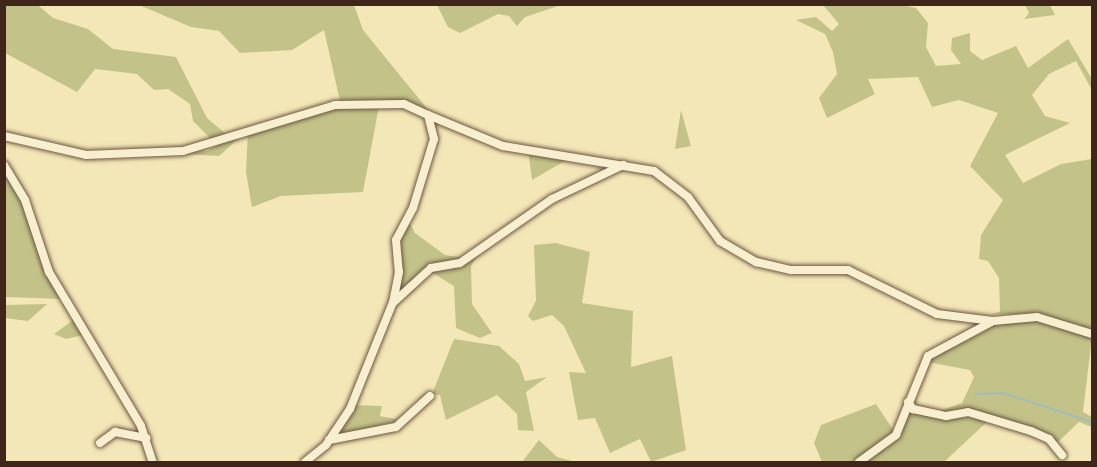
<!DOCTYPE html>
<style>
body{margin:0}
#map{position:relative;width:1097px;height:467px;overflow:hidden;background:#f4e7b7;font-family:"IM FELL Great Primer",serif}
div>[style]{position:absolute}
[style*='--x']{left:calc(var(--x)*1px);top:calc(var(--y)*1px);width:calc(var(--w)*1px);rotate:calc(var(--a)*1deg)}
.green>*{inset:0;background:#c3c389}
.stream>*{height:1.5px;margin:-0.75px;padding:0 0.75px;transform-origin:0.75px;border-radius:0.75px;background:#a2bcba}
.roads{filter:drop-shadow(0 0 2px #6d5641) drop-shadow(0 0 2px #6d5641)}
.minor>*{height:8px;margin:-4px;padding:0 4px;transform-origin:4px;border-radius:4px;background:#f8efd0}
span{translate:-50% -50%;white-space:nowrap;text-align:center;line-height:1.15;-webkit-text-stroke:6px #f8efd0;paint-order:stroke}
.frame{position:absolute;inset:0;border:6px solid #40261a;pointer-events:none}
</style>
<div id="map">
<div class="green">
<div style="clip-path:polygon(897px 4px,916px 8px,928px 23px,926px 47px,936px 66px,961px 64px,951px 50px,952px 38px,970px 33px,970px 51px,982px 60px,1016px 46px,1028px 68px,1068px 39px,1092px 79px,1092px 90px,1076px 61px,1049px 74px,1032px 95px,1045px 116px,1070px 123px,1005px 155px,1023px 183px,1061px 164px,1092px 159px,1092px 332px,1032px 314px,991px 314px,1000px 312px,999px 278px,988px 261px,979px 259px,981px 235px,1003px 200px,970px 166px,998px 113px,959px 100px,932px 107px,918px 77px,868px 79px,875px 94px,827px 118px,819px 98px,837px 74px,833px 52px,825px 34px,796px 20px,816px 17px,832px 31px,839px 24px,823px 5px)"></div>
<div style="clip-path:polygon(4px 5px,38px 5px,53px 18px,88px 29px,113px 49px,176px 57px,207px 118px,227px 135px,214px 142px,193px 121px,190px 104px,168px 89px,154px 90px,137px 74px,95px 69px,77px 92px,5px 53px)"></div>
<div style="clip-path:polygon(139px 5px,354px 5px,363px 30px,429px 111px,404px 102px,340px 101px,324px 30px,292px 50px,240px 53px,219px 31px,191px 27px)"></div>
<div style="clip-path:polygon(437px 5px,561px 5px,525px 17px,517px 26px,509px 16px,498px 14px,460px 33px,448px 27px)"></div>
<div style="clip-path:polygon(1025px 5px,1050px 5px,1055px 15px,1024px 19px,1029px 13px)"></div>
<div style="clip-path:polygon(379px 106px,363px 192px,281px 196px,252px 207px,246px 172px,248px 130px,219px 156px,164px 153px,207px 151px,249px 130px,335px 108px)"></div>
<div style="clip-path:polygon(681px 110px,691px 146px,675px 149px)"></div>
<div style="clip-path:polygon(528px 150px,568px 159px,532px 180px)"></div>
<div style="clip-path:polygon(4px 172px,23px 202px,52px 285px,64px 299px,5px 297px)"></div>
<div style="clip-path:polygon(408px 220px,415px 233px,445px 255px,463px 258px,430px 267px,398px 292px,403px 272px,398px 240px)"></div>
<div style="clip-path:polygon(556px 243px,590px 252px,582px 303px,633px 311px,631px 367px,672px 356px,686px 450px,651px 462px,640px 439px,610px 453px,595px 418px,578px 420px,569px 372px,586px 373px,564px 326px,552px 315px,533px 321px,528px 316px,536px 301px,534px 245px)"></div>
<div style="clip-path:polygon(479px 253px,471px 266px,472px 304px,492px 333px,480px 338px,456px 328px,454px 286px,431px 272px)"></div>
<div style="clip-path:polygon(47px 304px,28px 321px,5px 318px,5px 305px)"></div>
<div style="clip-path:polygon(76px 318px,83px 335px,66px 339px,54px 334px)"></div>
<div style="clip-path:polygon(1037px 319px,1092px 337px,1083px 412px,1092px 417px,1092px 427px,1079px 422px,1057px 443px,991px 416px,939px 411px,962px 403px,974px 377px,970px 370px,927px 362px,929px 358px,995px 322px)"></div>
<div style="clip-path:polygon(454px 339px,499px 346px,519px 364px,525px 381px,547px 377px,526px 392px,534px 431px,518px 430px,517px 414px,497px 395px,446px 420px,440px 395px,432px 394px)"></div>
<div style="clip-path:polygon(876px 404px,896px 434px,909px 405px,912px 411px,989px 420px,944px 462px,822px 462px,814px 443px,821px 425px)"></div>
<div style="clip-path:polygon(355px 405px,382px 406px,380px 416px,401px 420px,334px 437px)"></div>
<div style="clip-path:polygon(539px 440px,557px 457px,576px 462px,522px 462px)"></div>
</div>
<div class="stream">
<div style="--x:976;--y:394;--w:27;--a:-2"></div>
<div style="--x:1003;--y:393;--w:94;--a:18"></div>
</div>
<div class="roads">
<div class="minor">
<div style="--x:428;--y:115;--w:81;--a:22.5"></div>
<div style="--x:503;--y:146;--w:153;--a:9.4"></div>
<div style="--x:654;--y:171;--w:43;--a:37.4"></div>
<div style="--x:688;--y:197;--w:54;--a:54"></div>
<div style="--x:720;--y:241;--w:42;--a:30.3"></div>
<div style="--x:756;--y:262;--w:36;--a:13"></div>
<div style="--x:791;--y:270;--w:57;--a:0"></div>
<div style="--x:848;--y:270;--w:99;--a:26.3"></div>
<div style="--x:937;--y:314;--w:56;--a:7.1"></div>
<div style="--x:993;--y:321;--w:44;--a:-5.2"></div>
<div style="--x:1037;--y:317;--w:58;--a:17.2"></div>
<div style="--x:4;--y:136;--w:84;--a:13"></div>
<div style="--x:86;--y:155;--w:97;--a:-2.4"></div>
<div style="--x:183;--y:151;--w:159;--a:-16.8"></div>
<div style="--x:335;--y:105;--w:69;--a:-0.8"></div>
<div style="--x:404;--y:104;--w:26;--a:25"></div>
<div style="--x:428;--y:115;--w:25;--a:76"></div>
<div style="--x:434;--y:139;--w:72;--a:106.9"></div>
<div style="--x:413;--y:208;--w:36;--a:118"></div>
<div style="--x:396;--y:240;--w:32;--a:85"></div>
<div style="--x:399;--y:272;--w:31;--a:101"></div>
<div style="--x:393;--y:302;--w:115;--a:111.9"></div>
<div style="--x:350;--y:409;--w:43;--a:123.7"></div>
<div style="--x:326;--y:445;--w:27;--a:141"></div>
<div style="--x:4;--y:165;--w:41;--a:59"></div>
<div style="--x:25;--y:200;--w:76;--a:71.6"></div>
<div style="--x:49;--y:272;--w:179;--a:59.1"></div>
<div style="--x:141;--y:426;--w:38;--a:72"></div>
<div style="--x:395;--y:301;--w:49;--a:-42.5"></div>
<div style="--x:431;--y:268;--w:29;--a:-10"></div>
<div style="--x:460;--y:263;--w:112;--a:-34.8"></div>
<div style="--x:552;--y:199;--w:79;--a:-25.6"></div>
<div style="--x:908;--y:402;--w:9;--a:54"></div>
<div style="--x:913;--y:409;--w:34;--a:12"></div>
<div style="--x:946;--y:416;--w:22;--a:-10"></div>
<div style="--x:968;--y:412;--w:66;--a:16.8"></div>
<div style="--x:1031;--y:431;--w:20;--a:24"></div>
<div style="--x:1049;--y:439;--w:21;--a:51"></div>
<div style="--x:329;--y:440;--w:68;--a:-11"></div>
<div style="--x:396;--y:427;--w:46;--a:-42.4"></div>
<div style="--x:100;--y:443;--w:19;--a:-36"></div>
<div style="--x:115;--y:432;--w:32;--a:11"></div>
<div style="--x:859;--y:462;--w:46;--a:-36.1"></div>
<div style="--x:896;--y:435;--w:85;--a:-67.9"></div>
<div style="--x:928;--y:356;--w:74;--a:-28.3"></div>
</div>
</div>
<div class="frame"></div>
</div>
